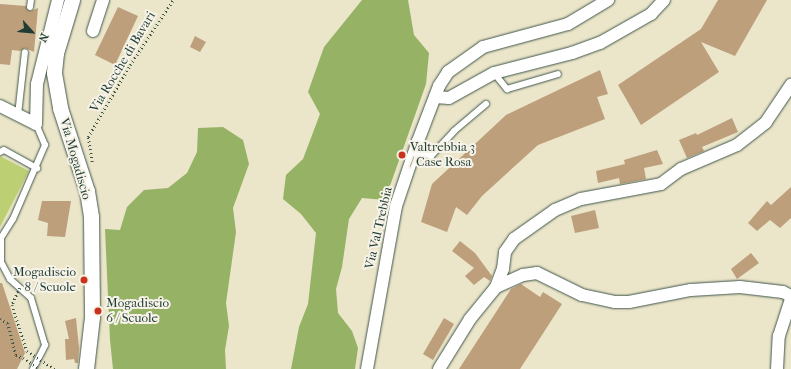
<!DOCTYPE html>
<style>
body{margin:0}
#map{position:relative;width:791px;height:369px;overflow:hidden;background:#ebe5c9;font-family:"IM FELL French Canon",serif}
div>[style]{position:absolute}
[style*='--x']{left:calc(var(--x)*1px);top:calc(var(--y)*1px);width:calc(var(--w)*1px);rotate:calc(var(--a)*1deg)}
.green>*{inset:0;background:#bcd073}
.forest>*{inset:0;background:#95b265}
.building>*{inset:0;background:#bd9f7b}
.path>*{height:2.5px;margin-top:-1.25px;transform-origin:0;background:repeating-linear-gradient(90deg,#3e564a 0 1px,transparent 0 4px)}
.roads{filter:drop-shadow(0 0 1px #3e564a) drop-shadow(0 0 1px #3e564a)}
.service>*{height:6px;margin:-3px;padding:0 3px;transform-origin:3px;border-radius:3px;background:#fff}
.minor>*{height:12px;margin:-6px;padding:0 6px;transform-origin:6px;border-radius:6px;background:#fff}
.tertiary>*{height:15px;margin:-7.5px;padding:0 7.5px;transform-origin:7.5px;border-radius:7.5px;background:#fff}
.path-bridge>*{height:2.5px;margin-top:-1.25px;transform-origin:0;background:repeating-linear-gradient(90deg,#3e564a 0 1px,transparent 0 4px)}
.dots>*{width:11px;height:11px;translate:-50% -50%;box-sizing:border-box;border:2px solid #f7f3e8;border-radius:50%}
span{translate:-50% -50%;white-space:nowrap;text-align:center;line-height:1.15;-webkit-text-stroke:4px #f7f3e8;paint-order:stroke}
.street-label{font-size:13px;color:#1f3d34}
.poi-label{font-size:13px;color:#1f3d34}
.left{translate:0 -50%;text-align:left}
.right{translate:-100% -50%;text-align:right}
.north{position:absolute;left:12px;top:12px;width:40px;height:40px;-webkit-text-stroke:3px #f7f3e8;paint-order:stroke;rotate:117deg;font-size:11px;font-weight:700;line-height:16px;text-align:center;color:#1f3d34}
.north::after{content:'';display:block;margin:auto;width:14px;height:18px;background:#1f3d34;clip-path:polygon(50% 0,100% 100%,50% 72%,0 100%)}
</style>
<div id="map">
<div class="green">
<div style="clip-path:polygon(0 156px,29px 171px,0 227px)"></div>
</div>
<div class="forest">
<div style="clip-path:polygon(362px 0,408px 0,414px 35px,429px 53px,426px 84px,385px 200px,362px 198px,349px 219px,342px 267px,336px 289px,338px 313px,352px 331px,358px 348px,355px 369px,291px 369px,299px 327px,308px 304px,316px 233px,301px 214px,283px 199px,286px 175px,303px 159px,320px 114px,308px 92px,324px 47px)"></div>
<div style="clip-path:polygon(223px 127px,243px 140px,249px 164px,233px 208px,236px 232px,226px 303px,229px 326px,225px 350px,226px 369px,113px 369px,110px 340px,105px 229px,120px 230px,127px 207px,144px 190px,168px 188px,187px 173px,197px 152px,198px 128px)"></div>
</div>
<div class="building">
<div style="clip-path:polygon(718px 0,767px 0,735px 56px,701px 42px,719px 72px,641px 125px,618px 85px,701px 29px)"></div>
<div style="clip-path:polygon(0 4px,26px 6px,30px 11px,38px 8px,34px 52px,25px 48px,21px 51px,12px 50px,10px 65px,0 64px)"></div>
<div style="clip-path:polygon(118px 7px,138px 16px,115px 65px,95px 55px)"></div>
<div style="clip-path:polygon(195px 36px,206px 42px,200px 52px,190px 47px)"></div>
<div style="clip-path:polygon(600px 70px,608px 94px,597px 97px,605px 119px,538px 145px,482px 196px,467px 215px,456px 207px,447px 232px,421px 222px,432px 184px,506px 115px)"></div>
<div style="clip-path:polygon(732px 118px,738px 132px,702px 147px,704px 151px,687px 158px,679px 140px,696px 133px,697px 135px)"></div>
<div style="clip-path:polygon(657px 150px,663px 164px,644px 168px,646px 179px,620px 184px,619px 178px,598px 183px,596px 171px,625px 164px,624px 160px)"></div>
<div style="clip-path:polygon(791px 187px,791px 218px,780px 228px,770px 220px,757px 231px,748px 223px,767px 201px,771px 205px)"></div>
<div style="clip-path:polygon(42px 201px,71px 201px,65px 237px,47px 236px,48px 223px,38px 220px)"></div>
<div style="clip-path:polygon(595px 210px,599px 228px,575px 233px,571px 216px)"></div>
<div style="clip-path:polygon(460px 241px,475px 253px,492px 276px,490px 281px,484px 277px,474px 285px,465px 276px,474px 268px,452px 251px)"></div>
<div style="clip-path:polygon(751px 253px,759px 263px,737px 279px,731px 269px)"></div>
<div style="clip-path:polygon(0 283px,2px 283px,25px 353px,17px 369px,0 369px)"></div>
<div style="clip-path:polygon(521px 284px,540px 297px,543px 292px,562px 304px,520px 369px,459px 369px,511px 289px)"></div>
<div style="clip-path:polygon(76px 318px,79px 348px,78px 363px,75px 363px,74px 359px,66px 360px,65px 339px,69px 339px,65px 321px)"></div>
<div style="clip-path:polygon(444px 318px,454px 324px,433px 360px,423px 354px)"></div>
</div>
<div class="path">
<div style="--x:92;--y:162;--w:25;--a:-99"></div>
<div style="--x:88;--y:137;--w:83;--a:-59.7"></div>
<div style="--x:130;--y:65;--w:78;--a:-56.5"></div>
<div style="--x:0;--y:319;--w:9;--a:27"></div>
<div style="--x:8;--y:323;--w:33;--a:76"></div>
<div style="--x:16;--y:355;--w:8;--a:23"></div>
</div>
<div class="roads">
<div class="service">
<div style="--x:30;--y:7;--w:7;--a:-82"></div>
<div style="--x:494;--y:73;--w:21;--a:51"></div>
<div style="--x:507;--y:89;--w:53;--a:-16.4"></div>
<div style="--x:18;--y:115;--w:63;--a:-83.7"></div>
<div style="--x:414;--y:151;--w:18;--a:16"></div>
<div style="--x:431;--y:156;--w:34;--a:-47"></div>
<div style="--x:454;--y:131;--w:42;--a:-40.2"></div>
<div style="--x:0;--y:152;--w:4;--a:-27"></div>
<div style="--x:4;--y:150;--w:38;--a:29"></div>
<div style="--x:33;--y:369;--w:27;--a:-63"></div>
<div style="--x:45;--y:345;--w:49;--a:-106.6"></div>
<div style="--x:31;--y:298;--w:28;--a:-138"></div>
<div style="--x:10;--y:279;--w:19;--a:-118"></div>
<div style="--x:1;--y:262;--w:24;--a:-90"></div>
<div style="--x:1;--y:238;--w:22;--a:-58"></div>
<div style="--x:13;--y:219;--w:81;--a:-66.6"></div>
<div style="--x:45;--y:145;--w:23;--a:-113"></div>
</div>
<div class="minor">
<div style="--x:93;--y:31;--w:33;--a:-72"></div>
<div style="--x:435;--y:97;--w:14;--a:4"></div>
<div style="--x:449;--y:98;--w:51;--a:-29.1"></div>
<div style="--x:494;--y:73;--w:81;--a:-14.4"></div>
<div style="--x:572;--y:53;--w:30;--a:-20"></div>
<div style="--x:600;--y:43;--w:59;--a:-29.6"></div>
<div style="--x:651;--y:14;--w:19;--a:-47"></div>
<div style="--x:0;--y:106;--w:40;--a:26.6"></div>
<div style="--x:36;--y:124;--w:40;--a:-88.6"></div>
<div style="--x:37;--y:84;--w:87;--a:-76"></div>
<div style="--x:496;--y:287;--w:30;--a:-24"></div>
<div style="--x:523;--y:275;--w:14;--a:-8"></div>
<div style="--x:537;--y:273;--w:50;--a:26.1"></div>
<div style="--x:582;--y:295;--w:34;--a:12"></div>
<div style="--x:615;--y:302;--w:14;--a:0"></div>
<div style="--x:629;--y:302;--w:63;--a:-11"></div>
<div style="--x:691;--y:290;--w:49;--a:-3.5"></div>
<div style="--x:740;--y:287;--w:43;--a:6.6"></div>
<div style="--x:783;--y:292;--w:9;--a:27"></div>
<div style="--x:367;--y:369;--w:166;--a:-79.9"></div>
<div style="--x:396;--y:206;--w:69;--a:-71.3"></div>
<div style="--x:418;--y:141;--w:59;--a:-69.1"></div>
<div style="--x:439;--y:86;--w:17;--a:-57"></div>
<div style="--x:448;--y:72;--w:43;--a:-35.5"></div>
<div style="--x:483;--y:47;--w:88;--a:-15.1"></div>
<div style="--x:568;--y:24;--w:47;--a:-31"></div>
<div style="--x:439;--y:369;--w:59;--a:-58.2"></div>
<div style="--x:470;--y:319;--w:41;--a:-50.9"></div>
<div style="--x:496;--y:287;--w:19;--a:-69"></div>
<div style="--x:503;--y:269;--w:17;--a:-83"></div>
<div style="--x:505;--y:252;--w:16;--a:-55"></div>
<div style="--x:514;--y:239;--w:50;--a:-35.3"></div>
<div style="--x:555;--y:210;--w:28;--a:-23"></div>
<div style="--x:581;--y:199;--w:81;--a:-10.6"></div>
<div style="--x:661;--y:184;--w:25;--a:-37"></div>
<div style="--x:681;--y:169;--w:61;--a:-23.2"></div>
<div style="--x:737;--y:145;--w:37;--a:-38"></div>
<div style="--x:766;--y:122;--w:45;--a:-56"></div>
<div style="--x:777;--y:369;--w:33;--a:-87"></div>
<div style="--x:779;--y:336;--w:38;--a:-72"></div>
</div>
<div class="tertiary">
<div style="--x:72;--y:0;--w:55;--a:106.8"></div>
<div style="--x:56;--y:53;--w:20;--a:96"></div>
<div style="--x:54;--y:73;--w:36;--a:80"></div>
<div style="--x:60;--y:108;--w:87;--a:72"></div>
<div style="--x:87;--y:191;--w:26;--a:81"></div>
<div style="--x:91;--y:217;--w:100;--a:89.4"></div>
<div style="--x:92;--y:317;--w:52;--a:96.6"></div>
</div>
</div>
<div class="path-bridge">
<div style="--x:20;--y:288;--w:19;--a:115"></div>
<div style="--x:12;--y:305;--w:48;--a:71.9"></div>
<div style="--x:27;--y:351;--w:33;--a:33"></div>
<div style="--x:23;--y:358;--w:20;--a:33"></div>
</div>
<div class="dots">
<div style="left:402px;top:155px;background:#c8321e"></div>
<div style="left:84px;top:280px;background:#c8321e"></div>
<div style="left:98px;top:311px;background:#c8321e"></div>
</div>
<div class="street-label">
<span style="left:123px;top:62px;rotate:-59deg">Via Rocche di Bavari</span>
<span style="left:75px;top:159px;rotate:74deg">Via Mogadiscio</span>
<span style="left:379px;top:228px;rotate:-77deg">Via Val Trebbia</span>
</div>
<div class="poi-label">
<span class="left" style="left:410px;top:155px">Valtrebbia 3<br>/ Case Rosa</span>
<span class="right" style="left:76px;top:280px">Mogadiscio<br>8 / Scuole</span>
<span class="left" style="left:106px;top:311px">Mogadiscio<br>6 / Scuole</span>
</div>
<div class="north">N</div>
</div>
